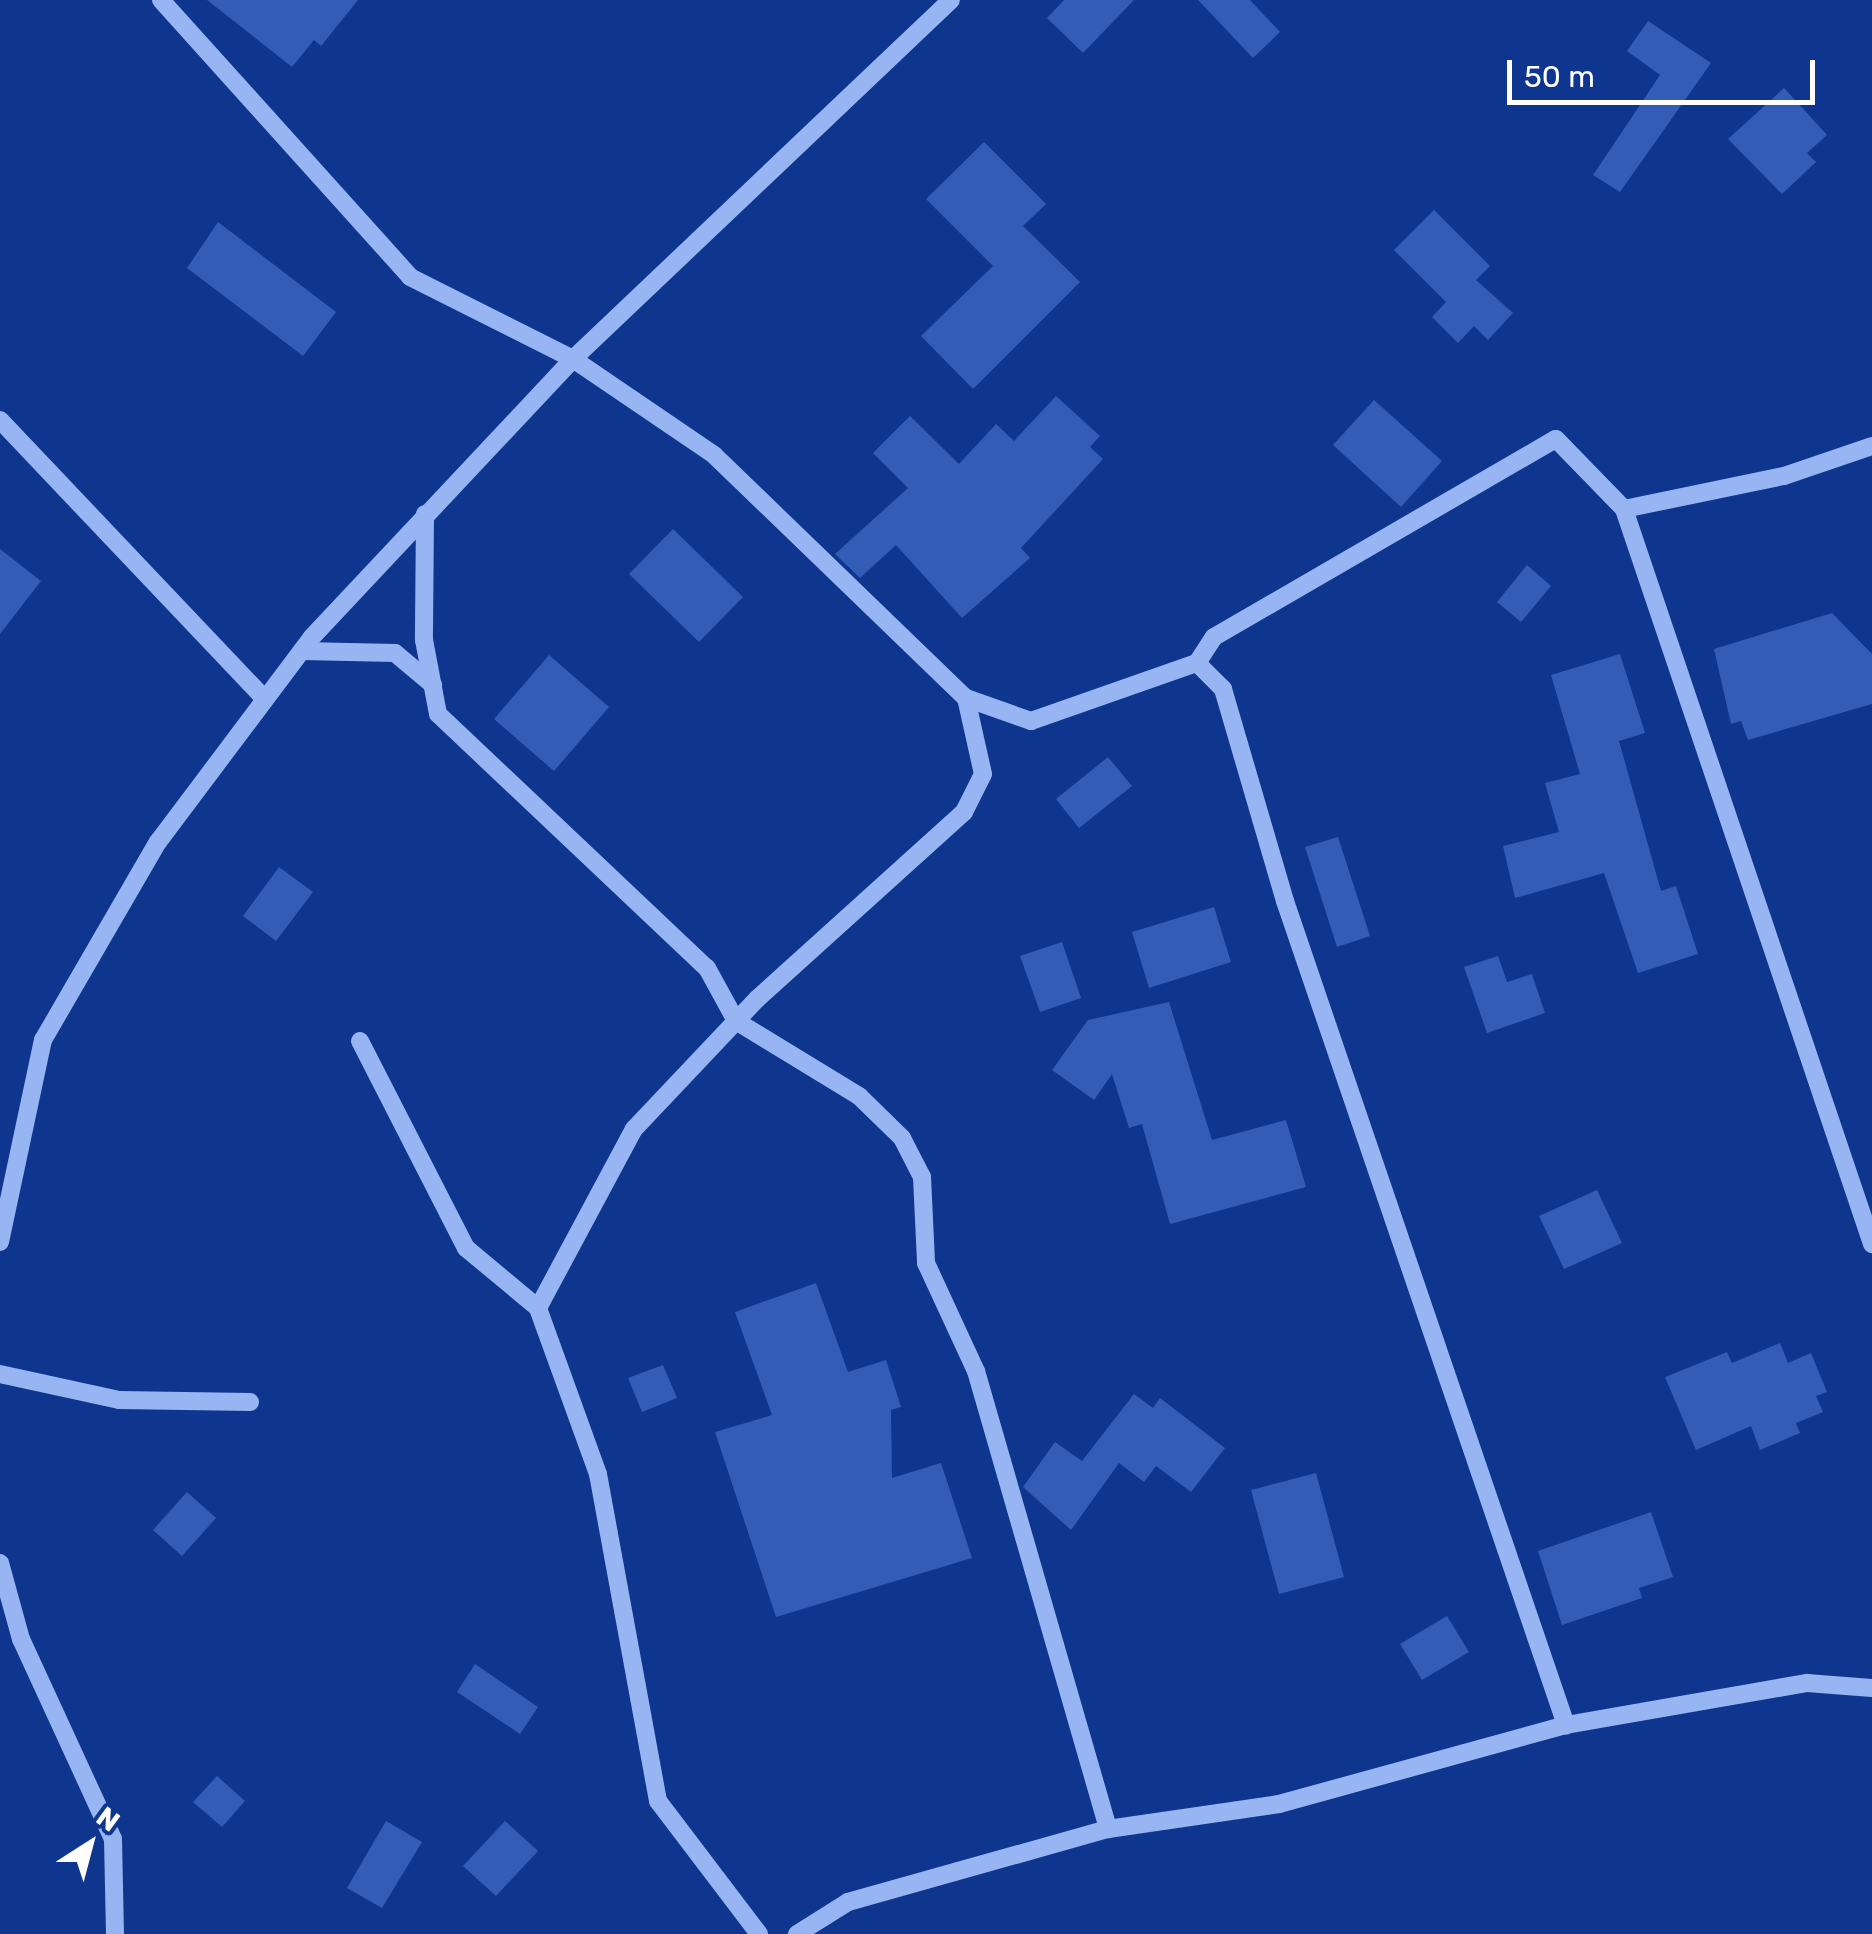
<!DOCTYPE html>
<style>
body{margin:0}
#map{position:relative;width:1872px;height:1934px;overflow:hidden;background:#0f368e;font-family:Rubik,sans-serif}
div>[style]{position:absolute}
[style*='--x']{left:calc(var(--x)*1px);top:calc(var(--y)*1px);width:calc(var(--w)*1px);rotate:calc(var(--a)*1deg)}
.building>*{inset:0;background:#335cb6}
.minor>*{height:18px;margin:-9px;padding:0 9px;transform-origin:9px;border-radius:9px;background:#98b5f3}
span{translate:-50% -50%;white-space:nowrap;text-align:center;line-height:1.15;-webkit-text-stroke:10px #0f368e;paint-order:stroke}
.north{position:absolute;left:40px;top:1794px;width:100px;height:100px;-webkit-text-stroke:8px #0f368e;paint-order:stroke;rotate:36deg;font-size:28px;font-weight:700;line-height:40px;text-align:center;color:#fff}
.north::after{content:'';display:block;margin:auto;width:35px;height:45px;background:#fff;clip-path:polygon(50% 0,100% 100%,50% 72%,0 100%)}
.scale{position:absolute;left:1507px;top:60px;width:308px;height:45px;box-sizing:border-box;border:5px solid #fff;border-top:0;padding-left:12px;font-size:30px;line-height:35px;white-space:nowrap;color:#fff;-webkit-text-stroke:8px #0f368e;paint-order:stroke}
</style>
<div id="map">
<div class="building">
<div style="clip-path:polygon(207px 0,358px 0,321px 46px,314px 40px,292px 67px)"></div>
<div style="clip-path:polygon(1064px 0,1134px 0,1083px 53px,1047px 18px)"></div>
<div style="clip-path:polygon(1198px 0,1250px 0,1280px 32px,1253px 58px)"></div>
<div style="clip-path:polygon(1648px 21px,1711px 63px,1620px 192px,1593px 175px,1660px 75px,1627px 51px)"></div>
<div style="clip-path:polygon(1784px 88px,1827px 135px,1807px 153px,1816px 162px,1782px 194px,1728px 139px)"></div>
<div style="clip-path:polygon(984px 142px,1046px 204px,1023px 226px,1080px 282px,973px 389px,921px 336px,993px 266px,926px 199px)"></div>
<div style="clip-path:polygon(1434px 210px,1490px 266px,1476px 280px,1513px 313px,1488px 340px,1474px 326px,1458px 343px,1432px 317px,1446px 302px,1394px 250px)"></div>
<div style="clip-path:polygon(218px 222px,336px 312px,303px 356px,187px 268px)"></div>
<div style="clip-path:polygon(1056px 396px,1100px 436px,1090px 447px,1103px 459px,1021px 548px,1030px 558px,962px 618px,896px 545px,860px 578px,835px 554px,908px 488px,873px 453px,910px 416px,959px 464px,996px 424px,1014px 441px)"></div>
<div style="clip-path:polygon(1374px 400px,1442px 461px,1401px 507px,1333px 445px)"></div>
<div style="clip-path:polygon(673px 529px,743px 597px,699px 642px,629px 574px)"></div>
<div style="clip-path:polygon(0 549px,41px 581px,0 634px)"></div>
<div style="clip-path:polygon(1527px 565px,1551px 586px,1521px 622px,1497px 602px)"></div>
<div style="clip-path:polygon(1832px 613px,1872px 654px,1872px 704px,1748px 740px,1741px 721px,1731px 724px,1714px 649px)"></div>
<div style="clip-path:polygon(1620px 654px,1645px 733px,1619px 741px,1661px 891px,1676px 886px,1698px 954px,1638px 973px,1604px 873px,1515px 898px,1503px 846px,1559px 832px,1545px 783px,1580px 774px,1551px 675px)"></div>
<div style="clip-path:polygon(549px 655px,609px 707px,554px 771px,494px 719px)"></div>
<div style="clip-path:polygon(1108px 757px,1132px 786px,1079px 828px,1056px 799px)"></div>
<div style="clip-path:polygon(1338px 837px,1370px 936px,1337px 947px,1305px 847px)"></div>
<div style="clip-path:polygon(279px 867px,313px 892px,276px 941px,243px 916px)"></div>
<div style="clip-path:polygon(1214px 907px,1231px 962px,1149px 988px,1132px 932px)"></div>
<div style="clip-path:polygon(1062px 942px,1081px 998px,1040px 1012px,1020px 956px)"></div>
<div style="clip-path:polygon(1498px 956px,1507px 982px,1532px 974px,1545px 1013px,1487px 1033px,1464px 967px)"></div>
<div style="clip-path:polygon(1169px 1002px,1212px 1140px,1286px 1120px,1306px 1187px,1170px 1224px,1142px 1124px,1129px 1128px,1112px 1074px,1094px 1100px,1052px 1070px,1088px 1020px)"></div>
<div style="clip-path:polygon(1597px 1190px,1622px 1243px,1564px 1269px,1539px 1216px)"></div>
<div style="clip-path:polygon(816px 1283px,848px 1372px,886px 1360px,901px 1407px,891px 1410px,892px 1478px,941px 1463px,972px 1558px,776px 1617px,715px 1432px,772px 1415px,735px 1312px)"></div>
<div style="clip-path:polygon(1780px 1343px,1788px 1363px,1811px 1353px,1827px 1392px,1816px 1396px,1823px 1412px,1796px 1423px,1800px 1433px,1760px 1450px,1751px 1426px,1696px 1450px,1665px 1377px,1727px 1352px,1732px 1363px)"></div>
<div style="clip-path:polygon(663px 1365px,677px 1398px,642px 1412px,628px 1378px)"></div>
<div style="clip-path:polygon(1134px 1394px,1153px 1408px,1160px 1398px,1225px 1448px,1191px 1492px,1156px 1466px,1144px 1482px,1119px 1463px,1071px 1530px,1023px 1487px,1055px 1442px,1082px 1461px)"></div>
<div style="clip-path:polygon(1316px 1473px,1344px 1577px,1279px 1594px,1251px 1490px)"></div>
<div style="clip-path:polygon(187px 1492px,216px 1518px,182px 1556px,153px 1530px)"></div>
<div style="clip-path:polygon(1651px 1512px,1673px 1577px,1639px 1588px,1642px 1598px,1562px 1625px,1538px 1551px)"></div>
<div style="clip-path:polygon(1447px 1616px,1469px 1652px,1422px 1680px,1400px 1644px)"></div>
<div style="clip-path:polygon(475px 1664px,538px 1707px,520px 1734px,457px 1692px)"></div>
<div style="clip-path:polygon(217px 1776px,245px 1801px,222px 1827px,193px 1802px)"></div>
<div style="clip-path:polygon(386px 1821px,422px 1842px,382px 1908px,347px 1888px)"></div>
<div style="clip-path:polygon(505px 1821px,538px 1851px,496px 1896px,463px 1866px)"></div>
</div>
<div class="minor">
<div style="--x:161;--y:0;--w:372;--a:48"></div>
<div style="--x:410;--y:277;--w:182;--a:26.7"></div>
<div style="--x:573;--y:359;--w:171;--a:34.2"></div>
<div style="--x:714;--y:455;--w:350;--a:44"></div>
<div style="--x:966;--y:698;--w:69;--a:19.5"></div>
<div style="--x:1031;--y:721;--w:176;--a:-19.3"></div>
<div style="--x:1197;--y:663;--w:31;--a:-57"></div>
<div style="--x:1214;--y:637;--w:395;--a:-30.1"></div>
<div style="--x:1556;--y:439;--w:98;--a:45.8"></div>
<div style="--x:1624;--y:509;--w:163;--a:-11.7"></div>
<div style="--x:1784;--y:476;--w:93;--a:-18.8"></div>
<div style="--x:0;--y:420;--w:385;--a:46.5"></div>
<div style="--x:1624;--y:509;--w:776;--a:71.35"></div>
<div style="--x:425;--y:514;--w:126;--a:90.5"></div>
<div style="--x:424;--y:640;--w:75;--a:79.3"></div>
<div style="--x:438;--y:714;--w:370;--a:43.4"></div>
<div style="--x:707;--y:968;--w:60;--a:61.3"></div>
<div style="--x:736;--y:1021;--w:144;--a:31.4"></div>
<div style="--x:859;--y:1096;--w:60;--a:44.3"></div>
<div style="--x:902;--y:1138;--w:44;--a:62.9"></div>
<div style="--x:922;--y:1177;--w:86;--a:87.3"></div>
<div style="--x:926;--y:1263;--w:119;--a:65.2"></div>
<div style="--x:976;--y:1371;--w:477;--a:73.9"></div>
<div style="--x:302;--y:651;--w:93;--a:1.2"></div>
<div style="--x:395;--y:653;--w:50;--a:40.1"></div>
<div style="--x:1197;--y:663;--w:37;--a:45"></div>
<div style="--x:1223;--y:689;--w:221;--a:73.7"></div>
<div style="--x:1285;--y:901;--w:871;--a:71.17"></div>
<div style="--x:360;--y:1041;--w:233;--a:62.9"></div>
<div style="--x:466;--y:1248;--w:94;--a:39.8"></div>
<div style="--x:0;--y:1242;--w:207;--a:-78"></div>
<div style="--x:43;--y:1040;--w:229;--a:-59.9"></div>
<div style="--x:158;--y:842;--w:256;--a:-53.1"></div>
<div style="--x:312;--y:637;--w:381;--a:-46.8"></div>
<div style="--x:573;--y:359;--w:521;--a:-43.52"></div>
<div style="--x:0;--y:1374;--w:122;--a:12.3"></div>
<div style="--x:119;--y:1400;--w:131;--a:0.9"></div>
<div style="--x:0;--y:1563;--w:79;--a:74.6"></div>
<div style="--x:21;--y:1639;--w:220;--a:65.3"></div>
<div style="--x:113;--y:1839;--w:95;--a:88.8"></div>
<div style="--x:759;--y:1934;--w:167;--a:-127.2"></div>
<div style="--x:658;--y:1801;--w:332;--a:-100.4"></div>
<div style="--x:598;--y:1474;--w:177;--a:-109.9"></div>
<div style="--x:538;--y:1308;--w:203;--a:-61.8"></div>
<div style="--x:634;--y:1129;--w:179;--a:-46.6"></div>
<div style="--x:757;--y:999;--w:279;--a:-42.1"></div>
<div style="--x:964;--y:812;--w:42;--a:-63.4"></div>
<div style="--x:983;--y:774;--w:78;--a:-102.6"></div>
<div style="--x:797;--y:1934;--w:60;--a:-32.1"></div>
<div style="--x:848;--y:1902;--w:270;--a:-15.7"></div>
<div style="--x:1108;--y:1829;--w:173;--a:-8.3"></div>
<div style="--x:1279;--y:1804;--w:298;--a:-15.4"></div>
<div style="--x:1566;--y:1725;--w:245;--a:-9.9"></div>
<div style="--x:1807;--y:1683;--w:65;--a:4.4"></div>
</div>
<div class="north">N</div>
<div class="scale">50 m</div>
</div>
